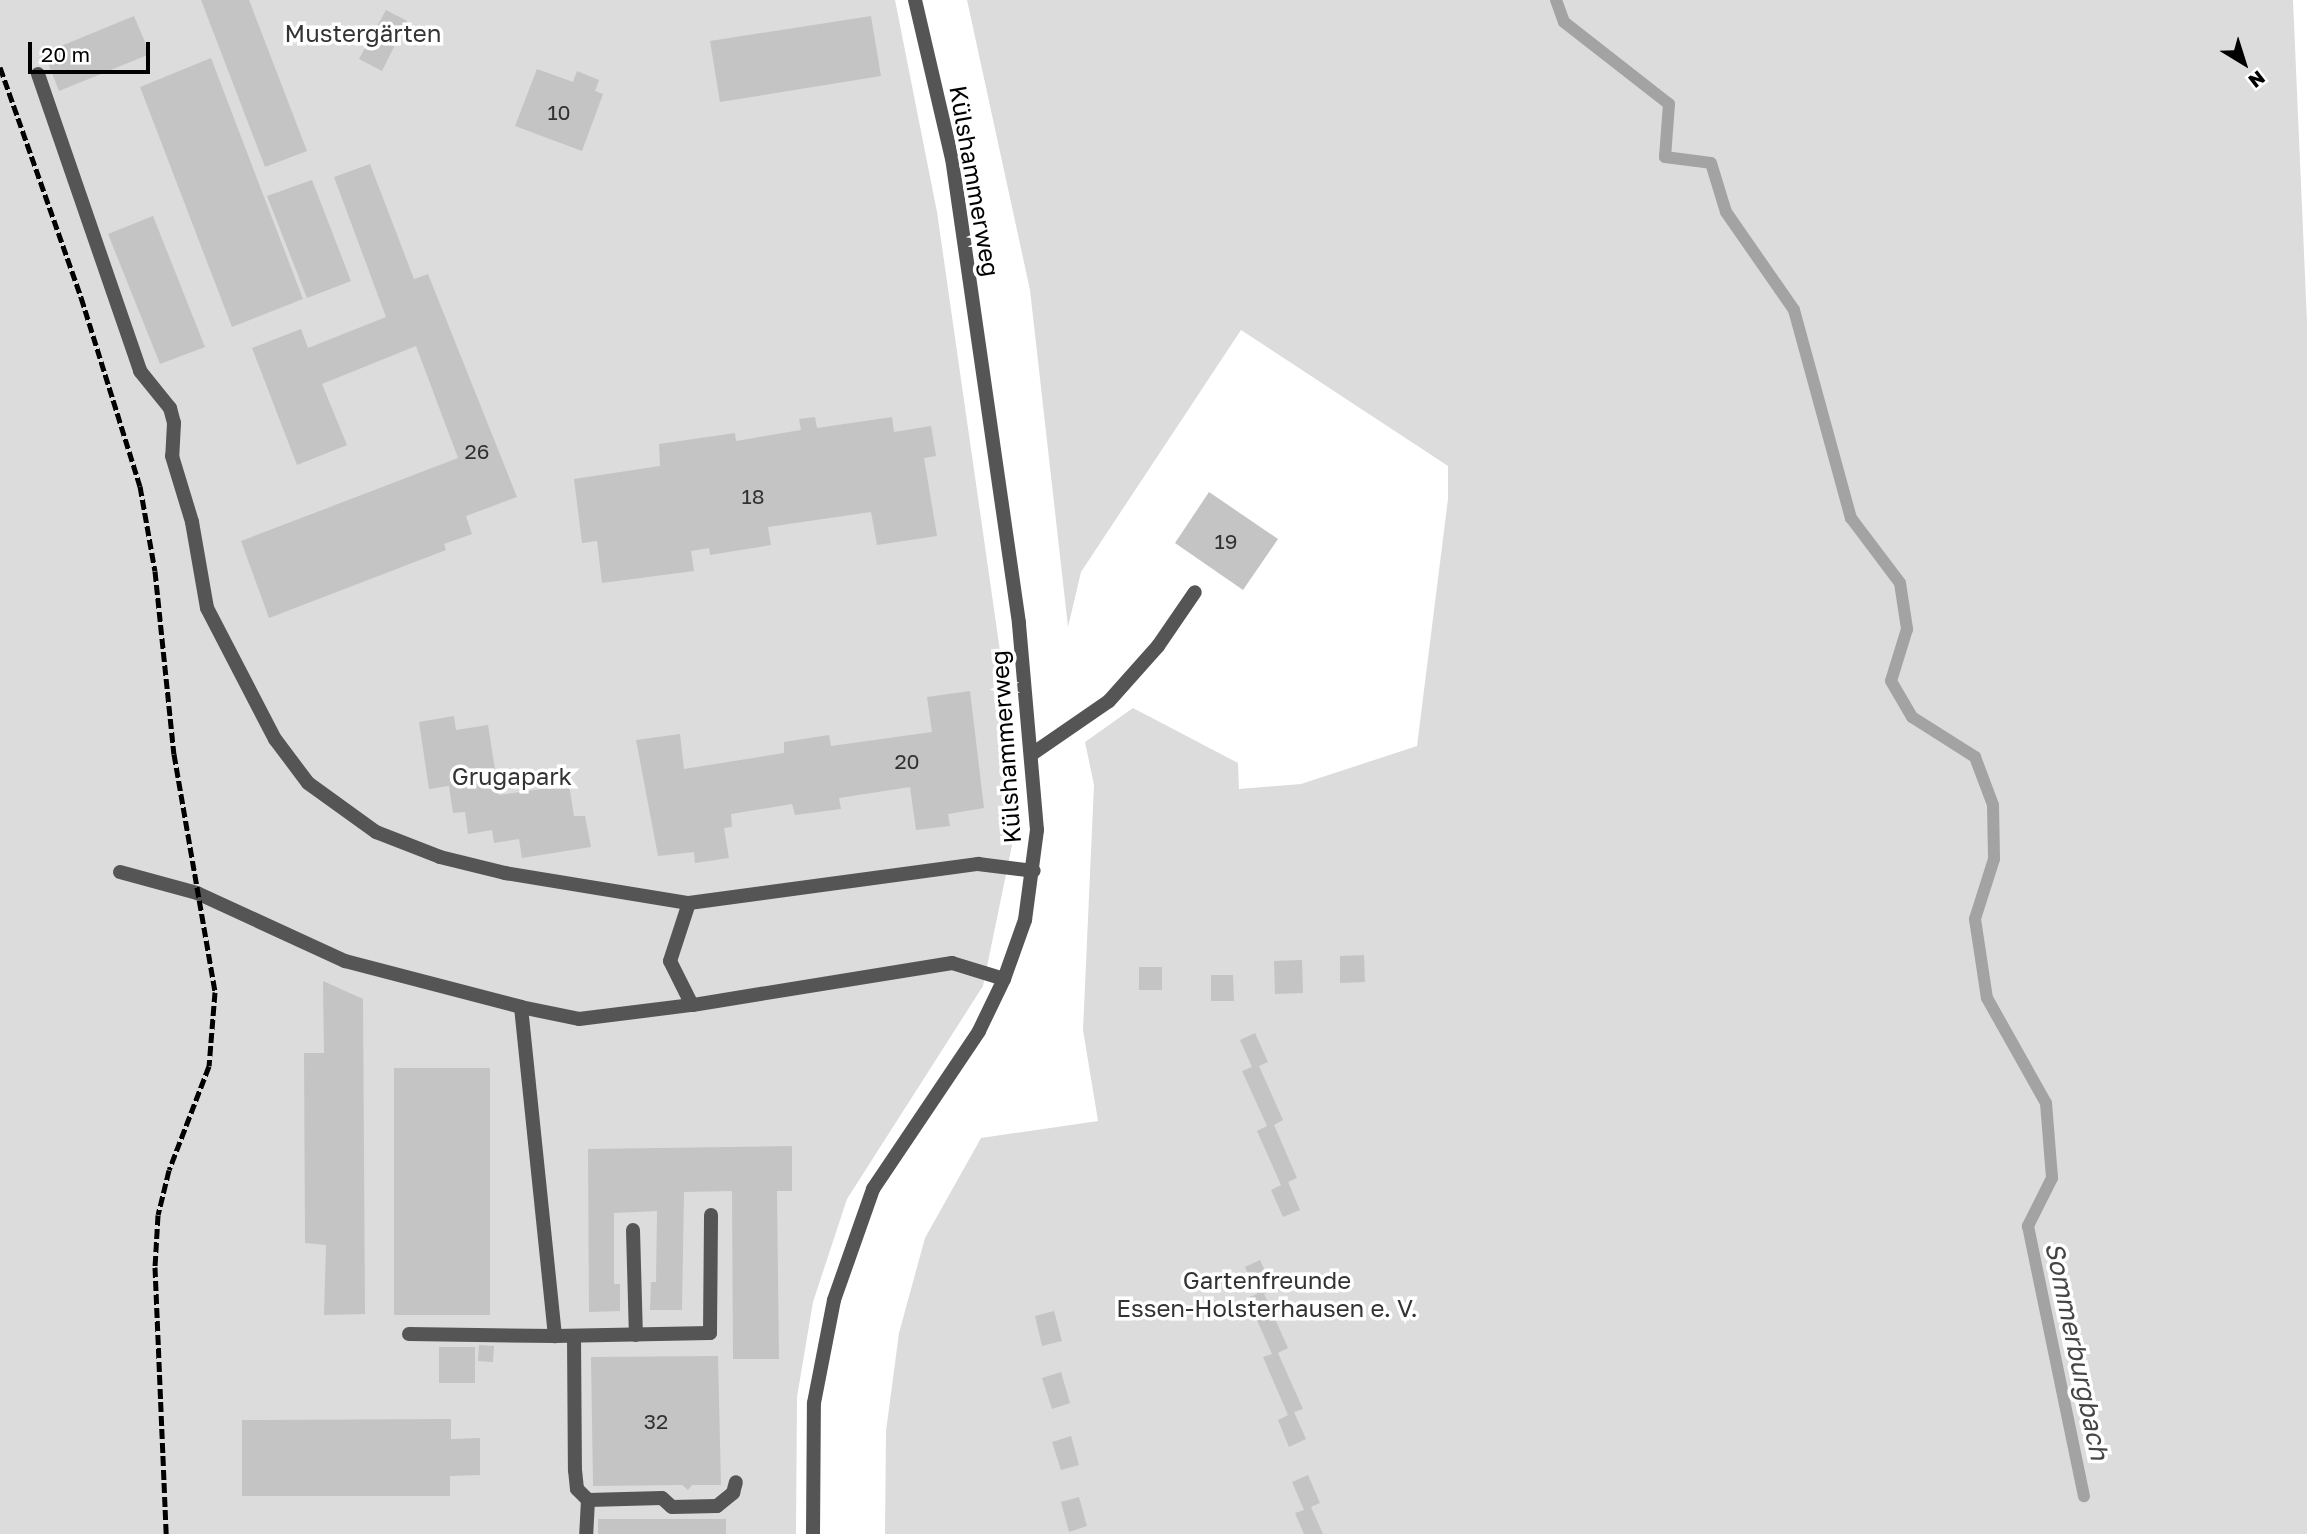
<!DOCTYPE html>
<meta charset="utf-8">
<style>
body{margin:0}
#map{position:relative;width:2307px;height:1534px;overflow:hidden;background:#fff;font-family:"Golos Text",sans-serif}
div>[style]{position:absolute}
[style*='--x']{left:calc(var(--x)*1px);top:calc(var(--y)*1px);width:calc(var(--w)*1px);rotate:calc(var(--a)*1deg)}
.green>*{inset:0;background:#dcdcdc}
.stream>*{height:12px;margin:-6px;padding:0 6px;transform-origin:6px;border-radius:6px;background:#a3a3a3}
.building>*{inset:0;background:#c4c4c4}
.lane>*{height:14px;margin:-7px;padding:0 7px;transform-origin:7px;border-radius:7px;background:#555}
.street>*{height:14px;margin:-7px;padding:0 7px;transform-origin:7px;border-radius:7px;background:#555}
.rail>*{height:5px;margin-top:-2.5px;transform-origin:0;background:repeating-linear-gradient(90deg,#000 0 10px,transparent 0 13.5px)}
span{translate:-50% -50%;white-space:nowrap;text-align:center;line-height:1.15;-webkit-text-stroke:7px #fff;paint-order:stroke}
.number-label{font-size:21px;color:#313131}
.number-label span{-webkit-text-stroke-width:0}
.park-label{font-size:24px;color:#333}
.street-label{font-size:24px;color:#000}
.water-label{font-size:26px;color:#444;font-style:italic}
.north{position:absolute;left:2209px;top:28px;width:70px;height:70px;-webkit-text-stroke:5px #fff;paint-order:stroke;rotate:142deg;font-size:19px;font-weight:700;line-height:28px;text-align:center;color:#000}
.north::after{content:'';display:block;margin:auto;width:24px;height:32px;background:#000;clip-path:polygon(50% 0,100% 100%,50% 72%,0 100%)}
.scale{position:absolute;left:28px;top:42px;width:122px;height:32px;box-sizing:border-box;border:4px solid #000;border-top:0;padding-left:9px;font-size:21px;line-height:24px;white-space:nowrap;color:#000;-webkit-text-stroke:5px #fff;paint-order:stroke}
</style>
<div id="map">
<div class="green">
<div style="clip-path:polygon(0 0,895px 0,937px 212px,1001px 658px,1018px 816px,983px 986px,847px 1199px,813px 1302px,797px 1397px,796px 1534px,0 1534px)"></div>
<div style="clip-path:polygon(967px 0,2293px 0,2307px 322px,2307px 1534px,885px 1534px,886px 1431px,899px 1333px,925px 1238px,981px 1138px,1098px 1121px,1083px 1030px,1094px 785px,1085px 742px,1133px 708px,1238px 763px,1239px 789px,1301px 784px,1417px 746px,1448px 499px,1448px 466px,1241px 330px,1081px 572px,1068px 627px,1030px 290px)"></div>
</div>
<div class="stream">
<div style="--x:1556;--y:0;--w:23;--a:70"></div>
<div style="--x:1564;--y:22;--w:133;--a:38"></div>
<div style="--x:1669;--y:104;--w:53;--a:94.3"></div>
<div style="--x:1665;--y:157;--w:46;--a:7.4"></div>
<div style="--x:1711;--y:163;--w:51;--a:73"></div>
<div style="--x:1726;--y:212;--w:119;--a:55.2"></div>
<div style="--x:1794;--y:310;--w:216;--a:74.7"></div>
<div style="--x:1851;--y:518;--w:81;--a:53"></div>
<div style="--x:1900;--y:583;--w:47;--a:81.3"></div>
<div style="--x:1907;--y:629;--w:54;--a:107.1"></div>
<div style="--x:1891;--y:681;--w:42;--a:59.7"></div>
<div style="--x:1912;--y:717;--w:75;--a:32.4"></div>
<div style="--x:1975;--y:757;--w:51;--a:69.4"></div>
<div style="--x:1993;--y:805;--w:54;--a:88.9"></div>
<div style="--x:1994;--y:859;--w:63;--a:107.6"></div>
<div style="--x:1975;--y:919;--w:80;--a:81.4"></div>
<div style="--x:1987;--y:998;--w:120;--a:60.7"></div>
<div style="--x:2046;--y:1103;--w:75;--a:85.4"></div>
<div style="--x:2052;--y:1178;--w:54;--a:116.6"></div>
<div style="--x:2028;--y:1226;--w:276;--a:78.3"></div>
</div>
<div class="building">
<div style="clip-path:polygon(201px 0,249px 0,307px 151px,265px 167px)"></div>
<div style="clip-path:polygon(386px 10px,407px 21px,382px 71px,359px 59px)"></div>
<div style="clip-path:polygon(134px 16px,150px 54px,59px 91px,44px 53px)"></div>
<div style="clip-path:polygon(871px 16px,881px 76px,720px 102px,710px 41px)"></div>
<div style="clip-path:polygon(211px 58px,303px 299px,232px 327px,140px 87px)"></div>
<div style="clip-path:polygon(537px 69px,573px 82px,577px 71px,599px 80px,595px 91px,603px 94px,582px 151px,515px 126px)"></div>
<div style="clip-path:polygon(370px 164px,414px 279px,428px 274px,517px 497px,466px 516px,472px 534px,444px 544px,446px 550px,269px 618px,241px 541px,458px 458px,416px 346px,322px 384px,347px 445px,297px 465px,252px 348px,301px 329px,308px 348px,386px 317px,334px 177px)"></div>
<div style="clip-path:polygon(312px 180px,351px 281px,307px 298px,267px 196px)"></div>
<div style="clip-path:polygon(153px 216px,205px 347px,160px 364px,108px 234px)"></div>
<div style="clip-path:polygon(815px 417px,817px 428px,892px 417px,894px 432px,931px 426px,936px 456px,924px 458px,937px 536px,877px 545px,871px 512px,768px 527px,771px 545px,710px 555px,709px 548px,691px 551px,694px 571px,602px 583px,597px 541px,582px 543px,574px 479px,660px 466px,659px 444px,735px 433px,736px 441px,801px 430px,799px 419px)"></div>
<div style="clip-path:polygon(1209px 492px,1278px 539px,1243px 590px,1175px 543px)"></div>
<div style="clip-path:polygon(970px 691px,984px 808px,948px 814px,950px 826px,916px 830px,910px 787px,839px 798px,841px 809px,795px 815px,792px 804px,731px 814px,732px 827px,724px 828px,729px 858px,695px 863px,694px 852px,658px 856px,636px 740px,680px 734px,684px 769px,784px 753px,784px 742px,829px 735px,831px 746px,932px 732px,927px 697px)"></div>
<div style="clip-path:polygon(454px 716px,456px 730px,488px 725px,499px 795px,569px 785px,574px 816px,585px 816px,591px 847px,522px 858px,519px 839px,494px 843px,492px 830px,468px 834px,465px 812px,453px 813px,449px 786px,429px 789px,419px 722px)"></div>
<div style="clip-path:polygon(1364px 955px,1365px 982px,1340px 983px,1340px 956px)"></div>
<div style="clip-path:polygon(1302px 960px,1303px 993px,1275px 994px,1274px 961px)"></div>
<div style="clip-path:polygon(1139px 967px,1162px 967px,1162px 990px,1139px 990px)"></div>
<div style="clip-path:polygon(1211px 975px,1233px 975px,1234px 1001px,1211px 1001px)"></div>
<div style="clip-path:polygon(323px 981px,363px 999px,365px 1314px,324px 1315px,326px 1245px,305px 1243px,304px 1053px,324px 1053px)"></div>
<div style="clip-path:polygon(1255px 1033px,1268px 1062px,1259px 1066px,1283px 1120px,1274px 1125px,1297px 1178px,1288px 1182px,1300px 1210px,1283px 1217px,1271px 1190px,1281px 1185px,1257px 1131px,1267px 1126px,1242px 1071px,1252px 1067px,1240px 1040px)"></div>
<div style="clip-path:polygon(394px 1068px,490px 1068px,490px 1315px,394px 1315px)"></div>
<div style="clip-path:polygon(792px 1146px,792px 1191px,777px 1191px,779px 1359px,733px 1359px,732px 1191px,684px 1192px,682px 1310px,650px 1310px,651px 1282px,656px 1282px,657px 1211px,614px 1213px,614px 1284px,620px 1284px,620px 1311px,589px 1312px,588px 1149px)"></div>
<div style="clip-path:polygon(1260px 1260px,1273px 1289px,1264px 1294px,1288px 1348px,1278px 1353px,1303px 1409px,1294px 1412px,1306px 1439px,1289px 1447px,1278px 1420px,1288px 1415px,1263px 1357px,1272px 1354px,1247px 1298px,1257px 1294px,1245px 1267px)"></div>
<div style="clip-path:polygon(1054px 1311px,1062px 1341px,1042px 1346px,1035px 1316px)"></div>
<div style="clip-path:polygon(479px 1345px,494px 1346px,493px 1362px,478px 1361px)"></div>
<div style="clip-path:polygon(439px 1347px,475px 1347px,475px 1383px,439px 1383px)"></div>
<div style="clip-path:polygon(718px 1356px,721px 1485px,692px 1485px,688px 1490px,682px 1485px,593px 1486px,591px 1357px)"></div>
<div style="clip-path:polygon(1061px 1372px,1070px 1403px,1052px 1409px,1042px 1378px)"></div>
<div style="clip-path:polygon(451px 1419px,451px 1439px,480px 1438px,480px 1475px,450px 1476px,450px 1496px,242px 1496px,242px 1420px)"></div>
<div style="clip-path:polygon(1071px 1436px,1079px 1465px,1061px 1470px,1052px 1442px)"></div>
<div style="clip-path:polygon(1308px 1475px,1320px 1503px,1311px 1507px,1323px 1534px,1304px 1534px,1295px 1513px,1304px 1510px,1292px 1482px)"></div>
<div style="clip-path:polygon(1079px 1497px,1087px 1526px,1069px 1532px,1061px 1502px)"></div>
<div style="clip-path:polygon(598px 1519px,726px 1519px,726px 1534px,598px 1534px)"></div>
</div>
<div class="lane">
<div style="--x:38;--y:74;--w:314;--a:71"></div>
<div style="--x:140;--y:371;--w:48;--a:51"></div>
<div style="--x:170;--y:408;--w:16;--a:75"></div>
<div style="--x:174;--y:423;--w:33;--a:93"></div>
<div style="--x:172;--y:456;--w:69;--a:73.1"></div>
<div style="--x:192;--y:522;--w:87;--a:80.1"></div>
<div style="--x:207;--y:608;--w:148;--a:62.6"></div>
<div style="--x:275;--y:739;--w:55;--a:53.1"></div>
<div style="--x:308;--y:783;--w:84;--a:35.8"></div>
<div style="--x:376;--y:832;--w:69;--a:21.3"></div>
<div style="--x:440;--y:857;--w:67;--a:13.8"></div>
<div style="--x:505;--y:873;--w:186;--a:9.3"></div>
<div style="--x:1032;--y:754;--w:93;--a:-34.5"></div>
<div style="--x:1109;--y:701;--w:74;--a:-48.3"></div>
<div style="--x:1158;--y:646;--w:65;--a:-55.6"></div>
<div style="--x:120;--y:872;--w:80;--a:15.3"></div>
<div style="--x:197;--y:893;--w:163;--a:24.7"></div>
<div style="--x:345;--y:961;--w:182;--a:14.6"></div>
<div style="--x:521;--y:1007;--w:59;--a:11.7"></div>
<div style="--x:579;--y:1019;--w:114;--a:-7.1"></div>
<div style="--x:1004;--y:979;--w:54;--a:-162.9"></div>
<div style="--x:952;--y:963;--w:263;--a:170.8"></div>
<div style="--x:692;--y:1005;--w:49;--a:-116.6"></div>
<div style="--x:670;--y:961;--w:61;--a:-71.9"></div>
<div style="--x:689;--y:903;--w:292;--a:-7.7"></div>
<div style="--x:978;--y:864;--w:56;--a:7.1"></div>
<div style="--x:521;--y:1007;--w:331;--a:84.1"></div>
<div style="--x:555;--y:1336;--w:155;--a:-1.1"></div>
<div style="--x:710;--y:1333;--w:118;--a:-89.5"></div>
<div style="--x:633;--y:1230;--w:105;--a:88.4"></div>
<div style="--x:409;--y:1334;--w:146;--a:0.8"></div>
<div style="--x:574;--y:1336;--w:134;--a:89.6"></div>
<div style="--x:575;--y:1470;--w:19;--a:84"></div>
<div style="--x:577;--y:1489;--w:16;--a:45"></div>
<div style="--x:588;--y:1500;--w:34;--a:93"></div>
<div style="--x:588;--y:1500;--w:74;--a:-1.5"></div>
<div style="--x:662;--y:1498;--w:13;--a:42"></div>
<div style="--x:672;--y:1507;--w:45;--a:-1.3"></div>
<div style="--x:717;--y:1506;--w:21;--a:-39"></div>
<div style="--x:733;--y:1493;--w:11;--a:-75"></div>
</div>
<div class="street">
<div style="--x:813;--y:1534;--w:131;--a:-89.6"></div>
<div style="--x:814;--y:1403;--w:105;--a:-79"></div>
<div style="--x:834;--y:1300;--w:118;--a:-70.6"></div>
<div style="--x:873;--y:1189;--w:190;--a:-56.1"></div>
<div style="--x:979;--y:1031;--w:58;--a:-64.3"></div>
<div style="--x:1004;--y:979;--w:63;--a:-70.4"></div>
<div style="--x:1025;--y:920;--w:91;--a:-82.4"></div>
<div style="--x:1037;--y:830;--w:208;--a:-95"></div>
<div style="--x:1019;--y:623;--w:469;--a:-98.2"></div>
<div style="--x:952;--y:159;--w:163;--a:-103.1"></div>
</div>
<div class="rail">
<div style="--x:0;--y:67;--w:244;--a:70.6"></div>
<div style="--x:81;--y:297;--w:198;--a:72.7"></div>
<div style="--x:140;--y:486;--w:86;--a:80"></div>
<div style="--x:155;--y:571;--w:184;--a:84.1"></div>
<div style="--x:174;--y:754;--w:242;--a:80.2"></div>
<div style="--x:215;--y:992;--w:74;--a:94.6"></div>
<div style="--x:209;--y:1066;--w:111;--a:111"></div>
<div style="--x:169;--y:1170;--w:46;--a:103.7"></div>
<div style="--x:158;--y:1215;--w:52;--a:93.3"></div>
<div style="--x:155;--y:1267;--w:267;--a:87.6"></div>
</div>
<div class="number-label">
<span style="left:559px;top:112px">10</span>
<span style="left:477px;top:451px">26</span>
<span style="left:753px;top:496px">18</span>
<span style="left:1226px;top:541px">19</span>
<span style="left:907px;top:761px">20</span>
<span style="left:656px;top:1421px">32</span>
</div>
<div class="park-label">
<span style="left:363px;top:33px">Mustergärten</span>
<span style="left:512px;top:776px">Grugapark</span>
<span style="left:1267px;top:1294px">Gartenfreunde<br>Essen-Holsterhausen e. V.</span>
</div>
<div class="street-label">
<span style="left:975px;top:181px;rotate:80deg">Külshammerweg</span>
<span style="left:1005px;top:747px;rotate:-94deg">Külshammerweg</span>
</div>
<div class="water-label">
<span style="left:2077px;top:1351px;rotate:78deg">Sommerburgbach</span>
</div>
<div class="north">N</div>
<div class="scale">20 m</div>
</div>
